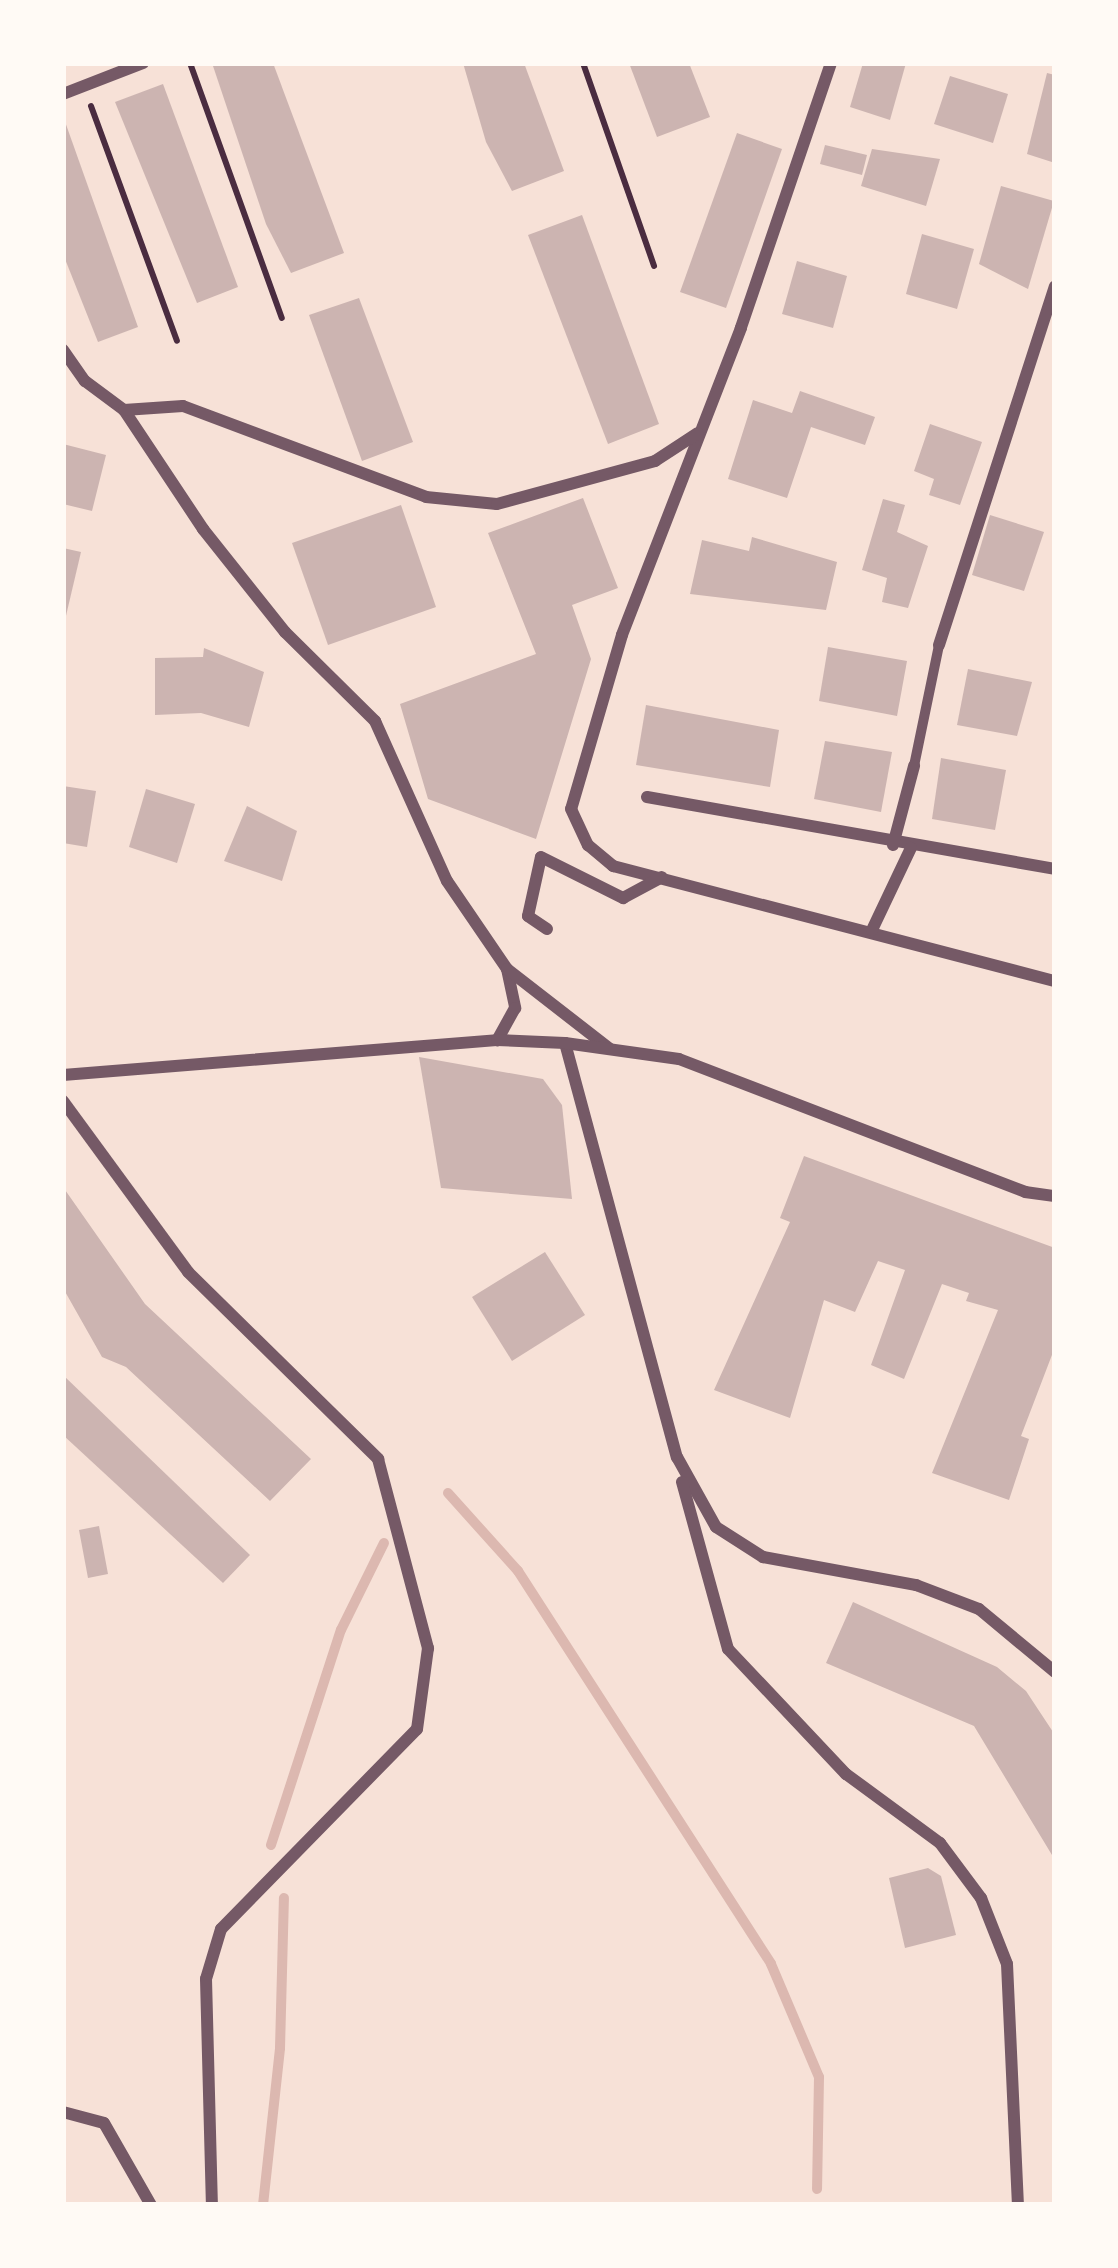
<!DOCTYPE html>
<style>
body{margin:0}
#map{position:relative;width:1118px;height:2268px;overflow:hidden;background:#f7e1d7;font-family:"Golos Text",sans-serif}
div>[style]{position:absolute}
[style*='--x']{left:calc(var(--x)*1px);top:calc(var(--y)*1px);width:calc(var(--w)*1px);rotate:calc(var(--a)*1deg)}
.stream>*{height:10px;margin:-5px;padding:0 5px;transform-origin:5px;border-radius:5px;background:#dcb8b0}
.building>*{inset:0;background:#ccb4b1}
.path>*{height:6px;margin:-3px;padding:0 3px;transform-origin:3px;border-radius:3px;background:#4a2c40}
.pedestrian>*{height:10px;margin:-5px;padding:0 5px;transform-origin:5px;border-radius:5px;background:#755966}
.minor>*{height:12px;margin:-6px;padding:0 6px;transform-origin:6px;border-radius:6px;background:#755966}
span{translate:-50% -50%;white-space:nowrap;text-align:center;line-height:1.15;-webkit-text-stroke:9px #fffaf5;paint-order:stroke}
.frame{position:absolute;inset:0;border:66px solid #fffaf5;pointer-events:none}
</style>
<div id="map">
<div class="stream">
<div style="--x:448;--y:1493;--w:105;--a:48.1"></div>
<div style="--x:518;--y:1571;--w:467;--a:57.2"></div>
<div style="--x:771;--y:1964;--w:123;--a:67"></div>
<div style="--x:819;--y:2077;--w:112;--a:91"></div>
<div style="--x:271;--y:1845;--w:226;--a:-72"></div>
<div style="--x:341;--y:1630;--w:97;--a:-63.7"></div>
<div style="--x:263;--y:2205;--w:158;--a:-83.8"></div>
<div style="--x:280;--y:2048;--w:150;--a:-88.5"></div>
</div>
<div class="building">
<div style="clip-path:polygon(212px 63px,273px 63px,344px 253px,291px 273px,266px 224px)"></div>
<div style="clip-path:polygon(463px 63px,524px 63px,564px 171px,512px 191px,486px 142px)"></div>
<div style="clip-path:polygon(629px 63px,689px 63px,710px 117px,657px 137px)"></div>
<div style="clip-path:polygon(863px 63px,906px 63px,890px 120px,850px 107px)"></div>
<div style="clip-path:polygon(1047px 73px,1055px 75px,1055px 163px,1027px 154px)"></div>
<div style="clip-path:polygon(950px 76px,1008px 94px,993px 143px,934px 124px)"></div>
<div style="clip-path:polygon(163px 84px,238px 287px,197px 303px,115px 102px)"></div>
<div style="clip-path:polygon(63px 116px,138px 327px,98px 342px,63px 254px)"></div>
<div style="clip-path:polygon(737px 133px,782px 149px,726px 308px,680px 292px)"></div>
<div style="clip-path:polygon(825px 145px,867px 155px,862px 175px,820px 164px)"></div>
<div style="clip-path:polygon(872px 149px,940px 159px,926px 206px,861px 186px)"></div>
<div style="clip-path:polygon(1001px 186px,1054px 201px,1028px 289px,979px 264px)"></div>
<div style="clip-path:polygon(582px 215px,659px 424px,608px 444px,528px 235px)"></div>
<div style="clip-path:polygon(922px 234px,974px 249px,957px 309px,906px 294px)"></div>
<div style="clip-path:polygon(797px 261px,847px 276px,833px 328px,782px 314px)"></div>
<div style="clip-path:polygon(359px 298px,413px 442px,362px 461px,309px 315px)"></div>
<div style="clip-path:polygon(800px 391px,875px 417px,865px 445px,811px 427px,787px 498px,728px 479px,753px 400px,792px 413px)"></div>
<div style="clip-path:polygon(930px 424px,982px 442px,960px 505px,929px 495px,934px 479px,914px 471px)"></div>
<div style="clip-path:polygon(63px 444px,106px 455px,92px 511px,63px 504px)"></div>
<div style="clip-path:polygon(583px 498px,618px 588px,572px 605px,591px 659px,536px 839px,428px 799px,400px 704px,536px 654px,488px 533px)"></div>
<div style="clip-path:polygon(883px 499px,905px 505px,897px 532px,928px 546px,908px 608px,882px 602px,887px 578px,862px 570px)"></div>
<div style="clip-path:polygon(401px 505px,436px 607px,328px 645px,292px 543px)"></div>
<div style="clip-path:polygon(990px 515px,1044px 532px,1024px 591px,972px 575px)"></div>
<div style="clip-path:polygon(752px 537px,837px 562px,826px 610px,690px 594px,702px 540px,749px 551px)"></div>
<div style="clip-path:polygon(63px 548px,81px 552px,65px 620px,63px 620px)"></div>
<div style="clip-path:polygon(828px 647px,907px 661px,897px 716px,819px 701px)"></div>
<div style="clip-path:polygon(204px 648px,264px 672px,249px 727px,201px 713px,155px 715px,155px 658px,203px 657px)"></div>
<div style="clip-path:polygon(968px 669px,1032px 682px,1017px 736px,957px 725px)"></div>
<div style="clip-path:polygon(646px 705px,779px 730px,770px 787px,636px 765px)"></div>
<div style="clip-path:polygon(825px 741px,892px 752px,881px 812px,814px 799px)"></div>
<div style="clip-path:polygon(941px 758px,1006px 770px,995px 830px,932px 819px)"></div>
<div style="clip-path:polygon(63px 786px,96px 791px,87px 847px,63px 843px)"></div>
<div style="clip-path:polygon(146px 789px,195px 804px,177px 863px,129px 847px)"></div>
<div style="clip-path:polygon(247px 806px,297px 831px,282px 881px,224px 861px)"></div>
<div style="clip-path:polygon(419px 1057px,543px 1079px,562px 1105px,572px 1199px,441px 1188px)"></div>
<div style="clip-path:polygon(804px 1156px,1055px 1248px,1055px 1347px,1021px 1436px,1029px 1439px,1009px 1500px,932px 1473px,998px 1310px,966px 1301px,969px 1293px,942px 1284px,904px 1379px,871px 1365px,905px 1270px,878px 1261px,855px 1312px,824px 1300px,790px 1418px,714px 1390px,790px 1222px,780px 1218px)"></div>
<div style="clip-path:polygon(63px 1187px,145px 1304px,311px 1459px,270px 1501px,126px 1367px,102px 1357px,63px 1288px)"></div>
<div style="clip-path:polygon(545px 1252px,585px 1315px,512px 1361px,472px 1297px)"></div>
<div style="clip-path:polygon(63px 1375px,250px 1555px,223px 1583px,63px 1435px)"></div>
<div style="clip-path:polygon(99px 1526px,108px 1574px,88px 1578px,79px 1530px)"></div>
<div style="clip-path:polygon(853px 1602px,997px 1667px,1026px 1691px,1055px 1735px,1055px 1860px,974px 1726px,826px 1663px)"></div>
<div style="clip-path:polygon(928px 1868px,941px 1876px,956px 1935px,905px 1948px,889px 1878px)"></div>
</div>
<div class="path">
<div style="--x:190;--y:63;--w:271;--a:70.2"></div>
<div style="--x:583;--y:63;--w:215;--a:70.7"></div>
<div style="--x:91;--y:106;--w:250;--a:69.9"></div>
</div>
<div class="pedestrian">
<div style="--x:914;--y:766;--w:124;--a:-78.3"></div>
</div>
<div class="minor">
<div style="--x:831;--y:63;--w:280;--a:108.8"></div>
<div style="--x:741;--y:328;--w:329;--a:111.2"></div>
<div style="--x:622;--y:635;--w:181;--a:106.3"></div>
<div style="--x:571;--y:809;--w:40;--a:65"></div>
<div style="--x:588;--y:845;--w:33;--a:40"></div>
<div style="--x:613;--y:866;--w:457;--a:14.6"></div>
<div style="--x:63;--y:94;--w:86;--a:-21.2"></div>
<div style="--x:63;--y:350;--w:38;--a:55"></div>
<div style="--x:85;--y:381;--w:49;--a:36.6"></div>
<div style="--x:124;--y:410;--w:143;--a:56.4"></div>
<div style="--x:203;--y:529;--w:132;--a:51.5"></div>
<div style="--x:285;--y:632;--w:127;--a:44.7"></div>
<div style="--x:375;--y:721;--w:175;--a:65.8"></div>
<div style="--x:447;--y:881;--w:107;--a:55.7"></div>
<div style="--x:507;--y:969;--w:40;--a:78"></div>
<div style="--x:515;--y:1008;--w:37;--a:119"></div>
<div style="--x:124;--y:410;--w:59;--a:-3.9"></div>
<div style="--x:183;--y:406;--w:259;--a:20.5"></div>
<div style="--x:426;--y:497;--w:71;--a:5.6"></div>
<div style="--x:497;--y:504;--w:164;--a:-15.2"></div>
<div style="--x:655;--y:461;--w:51;--a:-33.1"></div>
<div style="--x:939;--y:645;--w:377;--a:-72.1"></div>
<div style="--x:647;--y:797;--w:414;--a:10"></div>
<div style="--x:893;--y:845;--w:82;--a:-75.1"></div>
<div style="--x:547;--y:929;--w:23;--a:-146"></div>
<div style="--x:528;--y:916;--w:60;--a:-77.6"></div>
<div style="--x:541;--y:857;--w:92;--a:26.6"></div>
<div style="--x:623;--y:898;--w:44;--a:-28.3"></div>
<div style="--x:872;--y:930;--w:91;--a:-64.6"></div>
<div style="--x:507;--y:969;--w:130;--a:37.8"></div>
<div style="--x:565;--y:1043;--w:429;--a:74.9"></div>
<div style="--x:677;--y:1457;--w:80;--a:60.9"></div>
<div style="--x:716;--y:1527;--w:56;--a:32.6"></div>
<div style="--x:763;--y:1557;--w:156;--a:10.4"></div>
<div style="--x:916;--y:1585;--w:67;--a:20.9"></div>
<div style="--x:979;--y:1609;--w:99;--a:39.7"></div>
<div style="--x:63;--y:1075;--w:435;--a:-4.6"></div>
<div style="--x:497;--y:1040;--w:68;--a:2.5"></div>
<div style="--x:565;--y:1043;--w:115;--a:8"></div>
<div style="--x:679;--y:1059;--w:371;--a:21"></div>
<div style="--x:1025;--y:1192;--w:30;--a:8"></div>
<div style="--x:63;--y:1101;--w:212;--a:53.8"></div>
<div style="--x:188;--y:1272;--w:267;--a:44.5"></div>
<div style="--x:378;--y:1459;--w:196;--a:75.2"></div>
<div style="--x:428;--y:1648;--w:82;--a:97.7"></div>
<div style="--x:417;--y:1729;--w:280;--a:134.4"></div>
<div style="--x:221;--y:1929;--w:52;--a:106.7"></div>
<div style="--x:206;--y:1979;--w:226;--a:88.5"></div>
<div style="--x:682;--y:1482;--w:173;--a:74.6"></div>
<div style="--x:728;--y:1649;--w:172;--a:46.7"></div>
<div style="--x:846;--y:1774;--w:117;--a:36.3"></div>
<div style="--x:940;--y:1843;--w:69;--a:53.3"></div>
<div style="--x:981;--y:1898;--w:71;--a:68.5"></div>
<div style="--x:1007;--y:1964;--w:241;--a:87.4"></div>
<div style="--x:63;--y:2112;--w:42;--a:15"></div>
<div style="--x:104;--y:2123;--w:95;--a:60.2"></div>
</div>
<div class="frame"></div>
</div>
